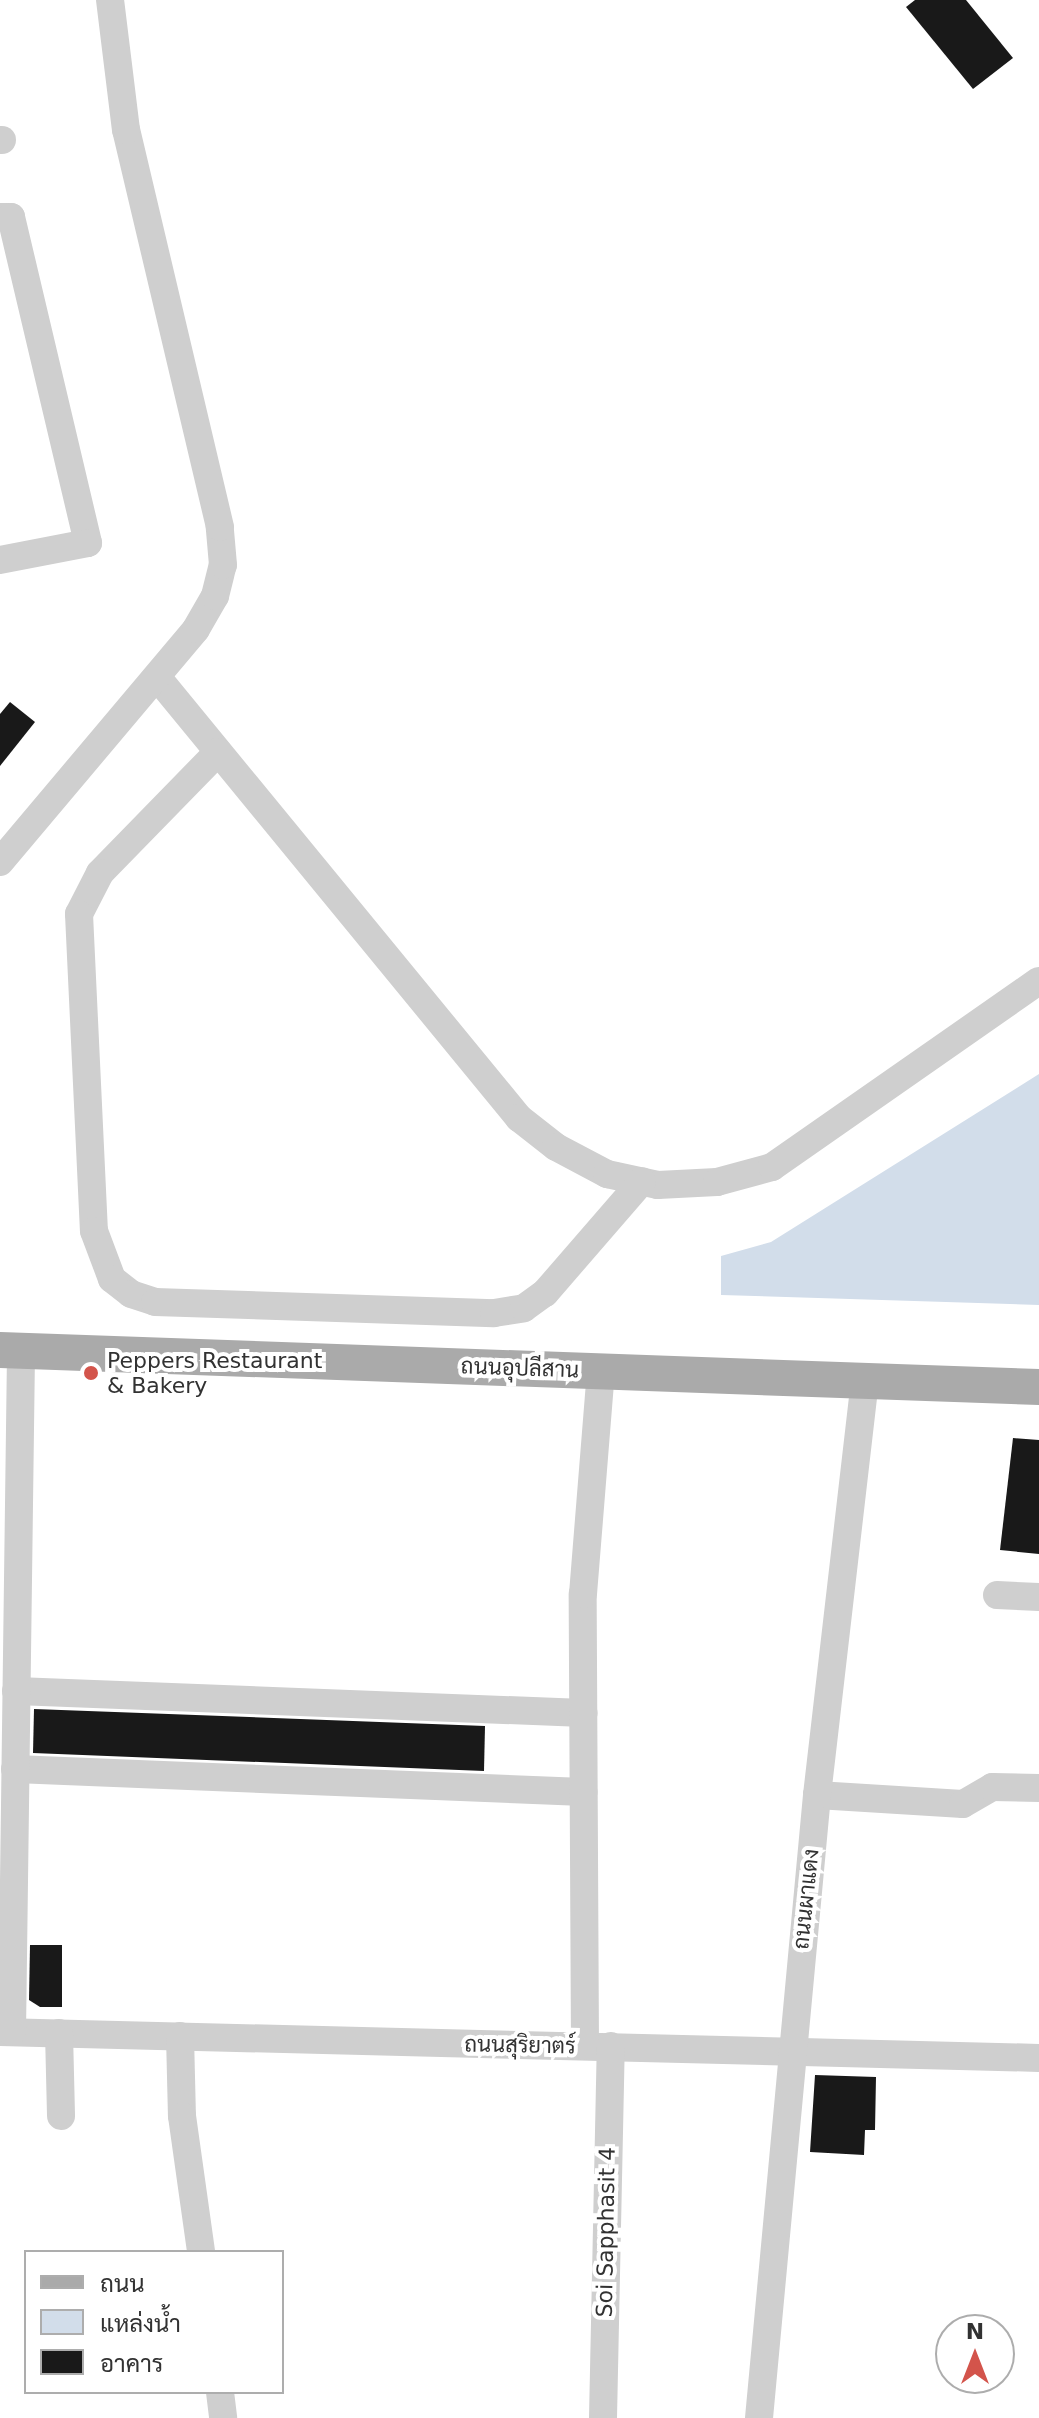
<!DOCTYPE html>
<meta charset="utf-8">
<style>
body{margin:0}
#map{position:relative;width:1039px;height:2418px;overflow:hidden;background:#fff;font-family:"DejaVu Sans",Sarabun,sans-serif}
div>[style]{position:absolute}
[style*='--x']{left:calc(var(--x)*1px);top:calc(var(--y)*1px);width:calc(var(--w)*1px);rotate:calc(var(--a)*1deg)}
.water>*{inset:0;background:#d2ddea}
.building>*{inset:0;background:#191919}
.minor>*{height:28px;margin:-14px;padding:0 14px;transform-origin:14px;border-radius:14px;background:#cfcfcf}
.major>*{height:36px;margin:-18px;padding:0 18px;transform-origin:18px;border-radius:18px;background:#aaa}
.dots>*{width:22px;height:22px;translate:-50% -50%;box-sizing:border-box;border:4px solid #fff;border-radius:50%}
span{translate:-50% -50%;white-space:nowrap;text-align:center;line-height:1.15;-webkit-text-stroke:8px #fff;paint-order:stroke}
.poi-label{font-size:22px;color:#323232}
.left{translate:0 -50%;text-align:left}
.street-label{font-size:22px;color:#323232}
.legend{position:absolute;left:24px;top:2250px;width:260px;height:144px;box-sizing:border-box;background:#fff;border:2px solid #adadad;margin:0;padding:10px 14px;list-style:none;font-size:24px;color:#323232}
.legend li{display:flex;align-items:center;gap:16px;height:40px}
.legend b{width:40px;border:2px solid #adadad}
.north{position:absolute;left:935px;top:2314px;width:80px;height:80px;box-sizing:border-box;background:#fff;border:2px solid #adadad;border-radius:50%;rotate:0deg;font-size:22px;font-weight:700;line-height:32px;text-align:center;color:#323232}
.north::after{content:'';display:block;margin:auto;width:28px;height:36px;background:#d3544b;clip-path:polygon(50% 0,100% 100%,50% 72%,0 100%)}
</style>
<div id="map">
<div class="water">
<div style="clip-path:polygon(1039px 1074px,1039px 1305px,721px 1295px,721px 1256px,771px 1242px)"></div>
</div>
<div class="building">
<div style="clip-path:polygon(915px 0,966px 0,1013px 58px,973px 89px,906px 7px)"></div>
<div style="clip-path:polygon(10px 702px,35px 722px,0 766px,0 714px)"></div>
<div style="clip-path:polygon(1013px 1438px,1039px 1440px,1039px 1554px,1000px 1550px)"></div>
<div style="clip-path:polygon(34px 1709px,485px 1726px,484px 1771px,33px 1753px)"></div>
<div style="clip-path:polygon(30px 1945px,62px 1945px,62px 2007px,40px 2007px,29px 2000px)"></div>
<div style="clip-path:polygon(815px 2075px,876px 2077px,875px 2130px,865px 2130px,864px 2155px,810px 2152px)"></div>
</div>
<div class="minor">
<div style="--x:0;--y:140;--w:2;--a:0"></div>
<div style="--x:0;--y:217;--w:11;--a:0"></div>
<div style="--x:11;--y:217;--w:335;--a:76.7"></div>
<div style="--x:88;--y:543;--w:90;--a:169.1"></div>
<div style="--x:157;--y:677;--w:571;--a:50.62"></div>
<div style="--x:519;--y:1118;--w:47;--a:38.1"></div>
<div style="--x:556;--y:1147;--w:58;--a:27.9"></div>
<div style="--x:607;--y:1174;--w:52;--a:12.2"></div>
<div style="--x:658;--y:1185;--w:59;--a:-2.9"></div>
<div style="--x:717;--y:1182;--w:57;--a:-15.3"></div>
<div style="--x:772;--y:1167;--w:325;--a:-34.9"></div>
<div style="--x:218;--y:752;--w:169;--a:134.3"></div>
<div style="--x:100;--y:873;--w:46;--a:117.1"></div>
<div style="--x:79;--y:914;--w:317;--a:87.3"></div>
<div style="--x:94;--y:1231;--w:51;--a:69.4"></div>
<div style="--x:112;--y:1279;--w:24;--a:38"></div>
<div style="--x:131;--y:1294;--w:25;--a:18"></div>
<div style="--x:155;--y:1302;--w:339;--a:1.9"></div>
<div style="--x:494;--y:1313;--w:30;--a:-9"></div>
<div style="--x:524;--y:1308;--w:26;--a:-36"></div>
<div style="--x:545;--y:1293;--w:148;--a:-49.1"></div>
<div style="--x:0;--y:862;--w:304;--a:-49.9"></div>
<div style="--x:196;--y:629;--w:38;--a:-60"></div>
<div style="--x:215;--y:596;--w:32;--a:-76"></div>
<div style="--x:223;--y:565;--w:38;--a:-95"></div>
<div style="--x:220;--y:527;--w:408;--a:-103.3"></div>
<div style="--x:126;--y:130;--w:131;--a:-97"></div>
<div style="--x:997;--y:1595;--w:42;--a:2.7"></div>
<div style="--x:16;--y:1691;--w:568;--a:2.22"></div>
<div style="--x:15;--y:1769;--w:569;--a:2.31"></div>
<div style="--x:817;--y:1795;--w:146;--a:3.5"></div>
<div style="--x:963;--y:1804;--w:34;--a:-30"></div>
<div style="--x:992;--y:1787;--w:47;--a:1.2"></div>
<div style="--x:0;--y:2032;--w:1039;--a:1.43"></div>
<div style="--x:12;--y:2032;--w:682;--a:-89.24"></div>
<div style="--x:59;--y:2033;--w:83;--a:88.6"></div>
<div style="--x:180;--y:2036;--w:80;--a:88.6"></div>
<div style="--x:182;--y:2116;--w:137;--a:82"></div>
<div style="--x:585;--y:2046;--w:452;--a:-90.3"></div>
<div style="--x:583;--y:1594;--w:225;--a:-85.4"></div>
<div style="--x:220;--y:2392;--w:26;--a:83"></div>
<div style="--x:603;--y:2418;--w:372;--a:-88.8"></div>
<div style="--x:759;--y:2418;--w:626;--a:-84.68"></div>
<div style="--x:817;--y:1795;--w:418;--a:-83.4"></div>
</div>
<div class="major">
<div style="--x:0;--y:1350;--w:1040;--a:2.04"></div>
</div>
<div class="dots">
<div style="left:91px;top:1373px;background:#d3544b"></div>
</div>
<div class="poi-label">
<span class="left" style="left:107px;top:1373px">Peppers Restaurant<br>&amp; Bakery</span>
</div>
<div class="street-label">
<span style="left:520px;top:1368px;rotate:2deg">ถนนอุปลีสาน</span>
<span style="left:806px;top:1899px;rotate:-84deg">ถนนผาแดง</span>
<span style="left:520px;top:2045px;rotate:1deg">ถนนสุริยาตร์</span>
<span style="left:606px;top:2232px;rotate:-89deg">Soi Sapphasit 4</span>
</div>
<ul class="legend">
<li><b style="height:10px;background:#aaa"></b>ถนน</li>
<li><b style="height:22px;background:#d2ddea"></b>แหล่งน้ำ</li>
<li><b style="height:22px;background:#191919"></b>อาคาร</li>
</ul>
<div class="north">N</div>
</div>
